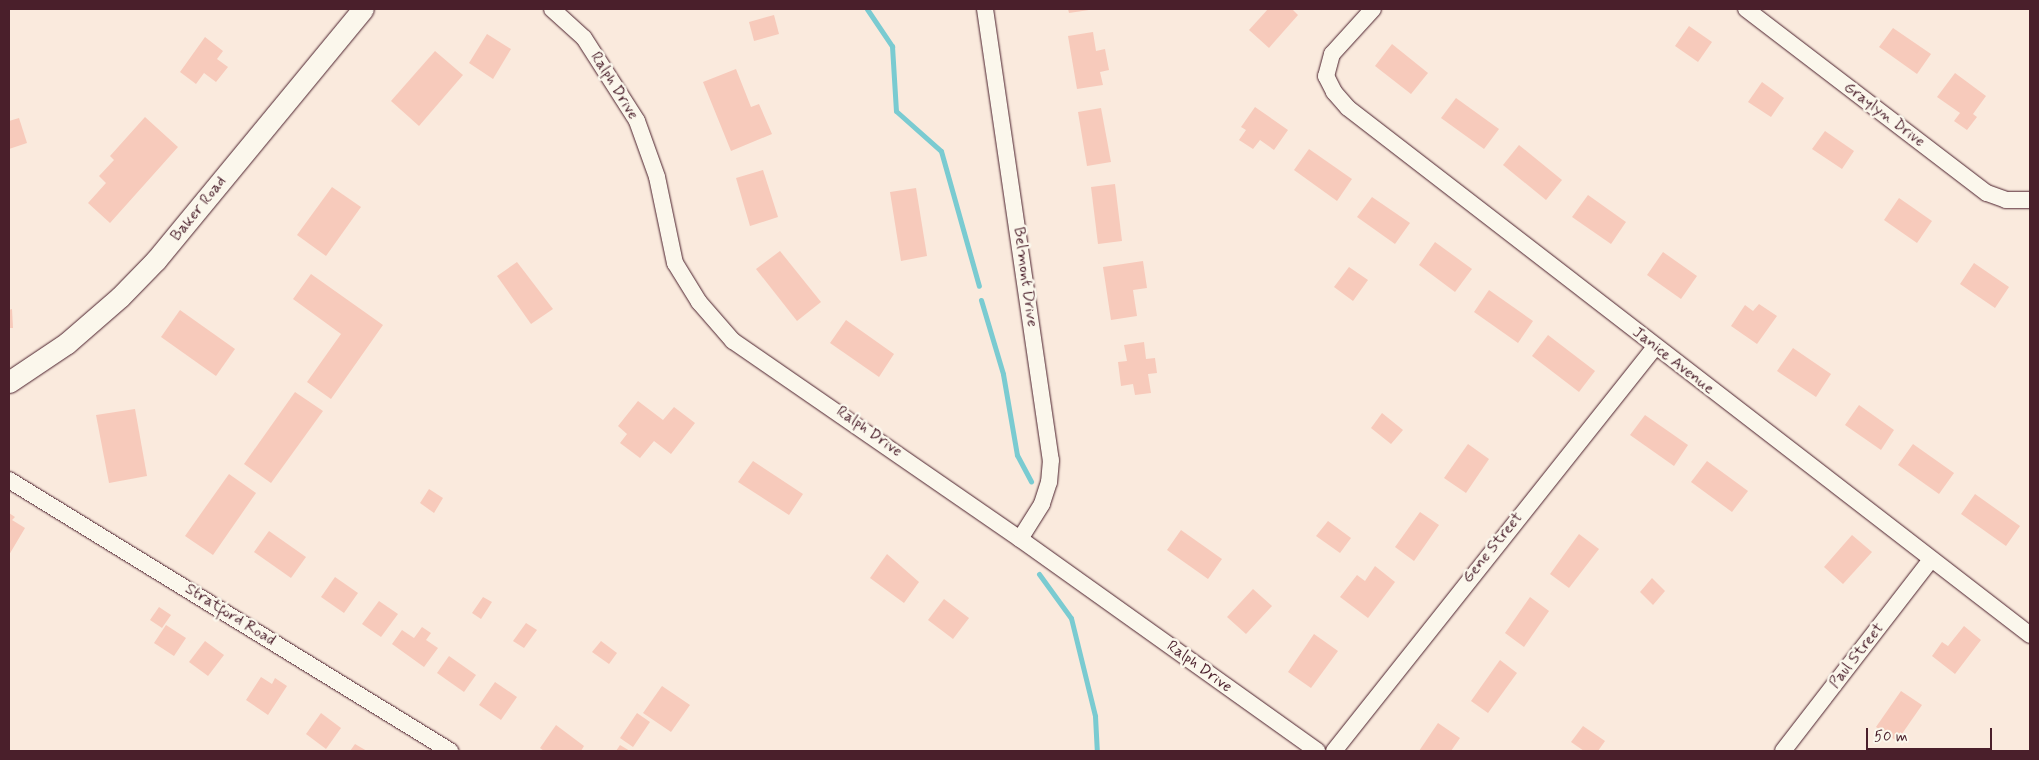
<!DOCTYPE html>
<style>
body{margin:0}
#map{position:relative;width:2039px;height:760px;overflow:hidden;background:#faeadd;font-family:Mynerve,sans-serif}
div>[style]{position:absolute}
[style*='--x']{left:calc(var(--x)*1px);top:calc(var(--y)*1px);width:calc(var(--w)*1px);rotate:calc(var(--a)*1deg)}
.stream>*{height:5px;margin:-2.5px;padding:0 2.5px;transform-origin:2.5px;border-radius:2.5px;background:#7acbd1}
.building>*{inset:0;background:#f7cabb}
.roads{filter:drop-shadow(0 0 1px #4a1f2b) drop-shadow(0 0 1px #4a1f2b)}
.minor>*{height:16px;margin:-8px;padding:0 8px;transform-origin:8px;border-radius:8px;background:#fbf7ec}
.tertiary>*{height:21px;margin:-10.5px;padding:0 10.5px;transform-origin:10.5px;border-radius:10.5px;background:#fbf7ec}
span{translate:-50% -50%;white-space:nowrap;text-align:center;line-height:1.15;-webkit-text-stroke:5px #fbf7ec;paint-order:stroke}
.street-label{font-size:16px;color:#4a1f2b}
.frame{position:absolute;inset:0;border:10px solid #4a1f2b;pointer-events:none}
.scale{position:absolute;left:1866px;top:728px;width:126px;height:22px;box-sizing:border-box;border:2px solid #4a1f2b;border-top:0;padding-left:6px;font-size:15px;line-height:18px;white-space:nowrap;color:#4a1f2b;-webkit-text-stroke:4px #fbf7ec;paint-order:stroke}
</style>
<div id="map">
<div class="stream">
<div style="--x:867;--y:9;--w:45;--a:56"></div>
<div style="--x:892;--y:46;--w:65;--a:86.5"></div>
<div style="--x:896;--y:111;--w:60;--a:41.6"></div>
<div style="--x:941;--y:151;--w:140;--a:74.3"></div>
<div style="--x:981;--y:300;--w:77;--a:73.4"></div>
<div style="--x:1003;--y:374;--w:82;--a:80.2"></div>
<div style="--x:1017;--y:455;--w:30;--a:62"></div>
<div style="--x:1039;--y:574;--w:54;--a:54"></div>
<div style="--x:1071;--y:618;--w:101;--a:76.2"></div>
<div style="--x:1095;--y:716;--w:35;--a:87"></div>
</div>
<div class="building">
<div style="clip-path:polygon(1068px 9px,1089px 9px,1089px 10px,1069px 13px)"></div>
<div style="clip-path:polygon(1268px 9px,1292px 9px,1298px 15px,1269px 48px,1249px 30px)"></div>
<div style="clip-path:polygon(774px 15px,779px 34px,754px 41px,749px 22px)"></div>
<div style="clip-path:polygon(1689px 26px,1712px 42px,1698px 62px,1675px 46px)"></div>
<div style="clip-path:polygon(1893px 28px,1931px 54px,1917px 74px,1879px 47px)"></div>
<div style="clip-path:polygon(1093px 32px,1096px 51px,1105px 49px,1109px 70px,1100px 72px,1103px 85px,1077px 89px,1068px 36px)"></div>
<div style="clip-path:polygon(487px 34px,511px 49px,493px 79px,469px 63px)"></div>
<div style="clip-path:polygon(205px 37px,223px 51px,217px 59px,228px 67px,216px 82px,204px 73px,196px 84px,180px 72px)"></div>
<div style="clip-path:polygon(1392px 44px,1428px 73px,1411px 94px,1375px 66px)"></div>
<div style="clip-path:polygon(435px 51px,463px 75px,419px 126px,391px 101px)"></div>
<div style="clip-path:polygon(736px 69px,751px 107px,759px 104px,772px 134px,731px 151px,703px 82px)"></div>
<div style="clip-path:polygon(1955px 73px,1986px 96px,1973px 114px,1977px 117px,1967px 130px,1954px 121px,1960px 113px,1937px 97px)"></div>
<div style="clip-path:polygon(1762px 82px,1784px 98px,1771px 117px,1748px 102px)"></div>
<div style="clip-path:polygon(1456px 98px,1499px 129px,1484px 149px,1441px 118px)"></div>
<div style="clip-path:polygon(1255px 107px,1288px 130px,1274px 150px,1260px 140px,1253px 149px,1239px 140px,1246px 130px,1241px 127px)"></div>
<div style="clip-path:polygon(1101px 108px,1111px 162px,1087px 166px,1078px 112px)"></div>
<div style="clip-path:polygon(145px 117px,178px 147px,110px 223px,88px 203px,106px 183px,99px 176px,114px 160px,110px 156px)"></div>
<div style="clip-path:polygon(19px 118px,27px 143px,9px 149px,9px 121px)"></div>
<div style="clip-path:polygon(1825px 131px,1854px 151px,1842px 169px,1812px 149px)"></div>
<div style="clip-path:polygon(1519px 145px,1562px 180px,1546px 200px,1503px 165px)"></div>
<div style="clip-path:polygon(1309px 149px,1352px 179px,1337px 201px,1294px 170px)"></div>
<div style="clip-path:polygon(763px 170px,778px 217px,750px 226px,736px 178px)"></div>
<div style="clip-path:polygon(1115px 184px,1122px 241px,1098px 244px,1091px 187px)"></div>
<div style="clip-path:polygon(332px 187px,361px 207px,326px 256px,297px 235px)"></div>
<div style="clip-path:polygon(916px 188px,927px 256px,901px 261px,890px 192px)"></div>
<div style="clip-path:polygon(1588px 195px,1626px 222px,1611px 244px,1572px 217px)"></div>
<div style="clip-path:polygon(1372px 197px,1410px 223px,1395px 244px,1357px 217px)"></div>
<div style="clip-path:polygon(1899px 198px,1932px 221px,1917px 243px,1884px 220px)"></div>
<div style="clip-path:polygon(1435px 242px,1472px 269px,1455px 292px,1419px 265px)"></div>
<div style="clip-path:polygon(780px 251px,821px 302px,797px 321px,756px 269px)"></div>
<div style="clip-path:polygon(1663px 252px,1697px 276px,1681px 299px,1647px 275px)"></div>
<div style="clip-path:polygon(1143px 261px,1147px 288px,1133px 290px,1137px 316px,1111px 320px,1103px 267px)"></div>
<div style="clip-path:polygon(517px 262px,553px 309px,531px 324px,497px 276px)"></div>
<div style="clip-path:polygon(1974px 263px,2009px 287px,1995px 308px,1960px 284px)"></div>
<div style="clip-path:polygon(1349px 267px,1368px 280px,1353px 301px,1334px 287px)"></div>
<div style="clip-path:polygon(311px 274px,383px 325px,331px 399px,307px 382px,341px 334px,293px 299px)"></div>
<div style="clip-path:polygon(1489px 290px,1533px 321px,1518px 343px,1474px 312px)"></div>
<div style="clip-path:polygon(1759px 304px,1777px 316px,1757px 344px,1731px 326px,1745px 305px,1753px 311px)"></div>
<div style="clip-path:polygon(12px 309px,13px 328px,9px 328px,9px 310px)"></div>
<div style="clip-path:polygon(180px 310px,235px 349px,216px 376px,161px 337px)"></div>
<div style="clip-path:polygon(846px 320px,894px 354px,879px 377px,830px 343px)"></div>
<div style="clip-path:polygon(1548px 335px,1595px 371px,1579px 392px,1532px 356px)"></div>
<div style="clip-path:polygon(1144px 342px,1146px 359px,1155px 358px,1157px 373px,1148px 374px,1151px 393px,1135px 395px,1133px 384px,1121px 386px,1118px 362px,1127px 361px,1124px 345px)"></div>
<div style="clip-path:polygon(1793px 348px,1831px 374px,1816px 397px,1777px 371px)"></div>
<div style="clip-path:polygon(295px 392px,323px 411px,271px 483px,244px 464px)"></div>
<div style="clip-path:polygon(638px 401px,663px 420px,674px 407px,695px 423px,671px 454px,654px 441px,640px 458px,620px 443px,627px 434px,618px 426px)"></div>
<div style="clip-path:polygon(1859px 405px,1894px 430px,1881px 450px,1845px 425px)"></div>
<div style="clip-path:polygon(135px 409px,147px 476px,109px 483px,96px 415px)"></div>
<div style="clip-path:polygon(1382px 413px,1403px 430px,1391px 444px,1371px 428px)"></div>
<div style="clip-path:polygon(1645px 415px,1688px 445px,1674px 466px,1630px 435px)"></div>
<div style="clip-path:polygon(1468px 444px,1489px 459px,1466px 493px,1444px 478px)"></div>
<div style="clip-path:polygon(1913px 444px,1954px 473px,1939px 494px,1898px 465px)"></div>
<div style="clip-path:polygon(753px 461px,803px 494px,789px 515px,738px 482px)"></div>
<div style="clip-path:polygon(1707px 461px,1748px 491px,1732px 512px,1691px 482px)"></div>
<div style="clip-path:polygon(229px 474px,256px 493px,213px 555px,185px 536px)"></div>
<div style="clip-path:polygon(429px 489px,443px 498px,434px 513px,420px 503px)"></div>
<div style="clip-path:polygon(1975px 494px,2020px 526px,2006px 546px,1961px 514px)"></div>
<div style="clip-path:polygon(1420px 512px,1439px 525px,1414px 561px,1395px 547px)"></div>
<div style="clip-path:polygon(9px 513px,15px 517px,12px 520px,25px 528px,9px 555px)"></div>
<div style="clip-path:polygon(1328px 521px,1351px 538px,1340px 553px,1316px 536px)"></div>
<div style="clip-path:polygon(1181px 530px,1222px 559px,1208px 579px,1167px 550px)"></div>
<div style="clip-path:polygon(269px 531px,306px 557px,291px 578px,254px 552px)"></div>
<div style="clip-path:polygon(1579px 534px,1599px 549px,1569px 588px,1550px 574px)"></div>
<div style="clip-path:polygon(1852px 535px,1872px 552px,1843px 584px,1824px 567px)"></div>
<div style="clip-path:polygon(887px 554px,919px 582px,904px 603px,870px 578px)"></div>
<div style="clip-path:polygon(1375px 566px,1395px 582px,1368px 618px,1340px 597px,1357px 575px,1365px 581px)"></div>
<div style="clip-path:polygon(335px 577px,358px 593px,344px 613px,321px 597px)"></div>
<div style="clip-path:polygon(1652px 578px,1665px 591px,1653px 605px,1640px 592px)"></div>
<div style="clip-path:polygon(1253px 589px,1272px 606px,1246px 634px,1227px 617px)"></div>
<div style="clip-path:polygon(483px 597px,492px 602px,481px 619px,472px 613px)"></div>
<div style="clip-path:polygon(1530px 597px,1549px 611px,1524px 647px,1505px 633px)"></div>
<div style="clip-path:polygon(944px 599px,969px 618px,953px 639px,928px 620px)"></div>
<div style="clip-path:polygon(379px 601px,398px 614px,381px 637px,362px 624px)"></div>
<div style="clip-path:polygon(159px 607px,171px 615px,162px 628px,150px 620px)"></div>
<div style="clip-path:polygon(526px 623px,537px 630px,524px 648px,513px 641px)"></div>
<div style="clip-path:polygon(166px 625px,186px 638px,174px 656px,154px 643px)"></div>
<div style="clip-path:polygon(1964px 626px,1981px 640px,1955px 674px,1932px 656px,1942px 642px,1948px 646px)"></div>
<div style="clip-path:polygon(422px 627px,431px 633px,426px 640px,438px 648px,424px 667px,392px 644px,402px 630px,414px 638px)"></div>
<div style="clip-path:polygon(1314px 634px,1338px 651px,1311px 688px,1288px 672px)"></div>
<div style="clip-path:polygon(205px 641px,224px 655px,208px 676px,189px 662px)"></div>
<div style="clip-path:polygon(601px 641px,617px 653px,609px 664px,592px 652px)"></div>
<div style="clip-path:polygon(449px 656px,476px 675px,464px 692px,437px 673px)"></div>
<div style="clip-path:polygon(1500px 660px,1517px 673px,1488px 713px,1471px 701px)"></div>
<div style="clip-path:polygon(261px 677px,272px 684px,275px 678px,287px 686px,268px 715px,246px 700px)"></div>
<div style="clip-path:polygon(495px 682px,517px 697px,501px 720px,479px 705px)"></div>
<div style="clip-path:polygon(662px 686px,690px 705px,671px 732px,643px 713px)"></div>
<div style="clip-path:polygon(1901px 691px,1922px 705px,1897px 741px,1876px 727px)"></div>
<div style="clip-path:polygon(321px 713px,341px 728px,326px 749px,306px 734px)"></div>
<div style="clip-path:polygon(637px 713px,650px 722px,633px 747px,620px 738px)"></div>
<div style="clip-path:polygon(1438px 723px,1460px 738px,1451px 751px,1419px 751px)"></div>
<div style="clip-path:polygon(556px 725px,584px 746px,581px 751px,544px 751px,540px 748px)"></div>
<div style="clip-path:polygon(1583px 726px,1605px 741px,1598px 751px,1584px 751px,1571px 742px)"></div>
<div style="clip-path:polygon(355px 744px,367px 751px,350px 751px)"></div>
<div style="clip-path:polygon(620px 745px,630px 751px,616px 751px)"></div>
</div>
<div class="roads">
<div class="minor">
<div style="--x:552;--y:9;--w:43;--a:42.2"></div>
<div style="--x:584;--y:38;--w:98;--a:57.4"></div>
<div style="--x:637;--y:121;--w:59;--a:70.3"></div>
<div style="--x:657;--y:177;--w:88;--a:78.2"></div>
<div style="--x:675;--y:263;--w:46;--a:58.4"></div>
<div style="--x:699;--y:302;--w:52;--a:48.9"></div>
<div style="--x:733;--y:341;--w:349;--a:34.6"></div>
<div style="--x:1020;--y:539;--w:365;--a:35.5"></div>
<div style="--x:985;--y:9;--w:456;--a:81.7"></div>
<div style="--x:1051;--y:460;--w:22;--a:95"></div>
<div style="--x:1049;--y:482;--w:23;--a:108"></div>
<div style="--x:1042;--y:504;--w:41;--a:122.2"></div>
<div style="--x:1373;--y:9;--w:61;--a:132.3"></div>
<div style="--x:1332;--y:54;--w:23;--a:105"></div>
<div style="--x:1326;--y:76;--w:18;--a:63"></div>
<div style="--x:1334;--y:92;--w:21;--a:49"></div>
<div style="--x:1348;--y:108;--w:862;--a:37.69"></div>
<div style="--x:1746;--y:9;--w:303;--a:37.4"></div>
<div style="--x:1987;--y:193;--w:20;--a:20"></div>
<div style="--x:2006;--y:200;--w:24;--a:0"></div>
<div style="--x:9;--y:480;--w:518;--a:31.57"></div>
<div style="--x:1334;--y:751;--w:516;--a:-51.53"></div>
<div style="--x:1783;--y:751;--w:240;--a:-52.3"></div>
</div>
<div class="tertiary">
<div style="--x:9;--y:382;--w:70;--a:-33.9"></div>
<div style="--x:67;--y:343;--w:70;--a:-41"></div>
<div style="--x:120;--y:297;--w:52;--a:-45.8"></div>
<div style="--x:156;--y:260;--w:325;--a:-50.5"></div>
</div>
</div>
<div class="street-label">
<span style="left:614px;top:86px;rotate:58deg">Ralph Drive</span>
<span style="left:1884px;top:115px;rotate:37deg">Graylyn Drive</span>
<span style="left:199px;top:209px;rotate:-51deg">Baker Road</span>
<span style="left:1025px;top:277px;rotate:82deg">Belmont Drive</span>
<span style="left:1673px;top:361px;rotate:38deg">Janice Avenue</span>
<span style="left:869px;top:432px;rotate:35deg">Ralph Drive</span>
<span style="left:1493px;top:548px;rotate:-51deg">Gene Street</span>
<span style="left:230px;top:615px;rotate:32deg">Stratford Road</span>
<span style="left:1857px;top:656px;rotate:-52deg">Paul Street</span>
<span style="left:1199px;top:667px;rotate:36deg">Ralph Drive</span>
</div>
<div class="frame"></div>
<div class="scale">50 m</div>
</div>
